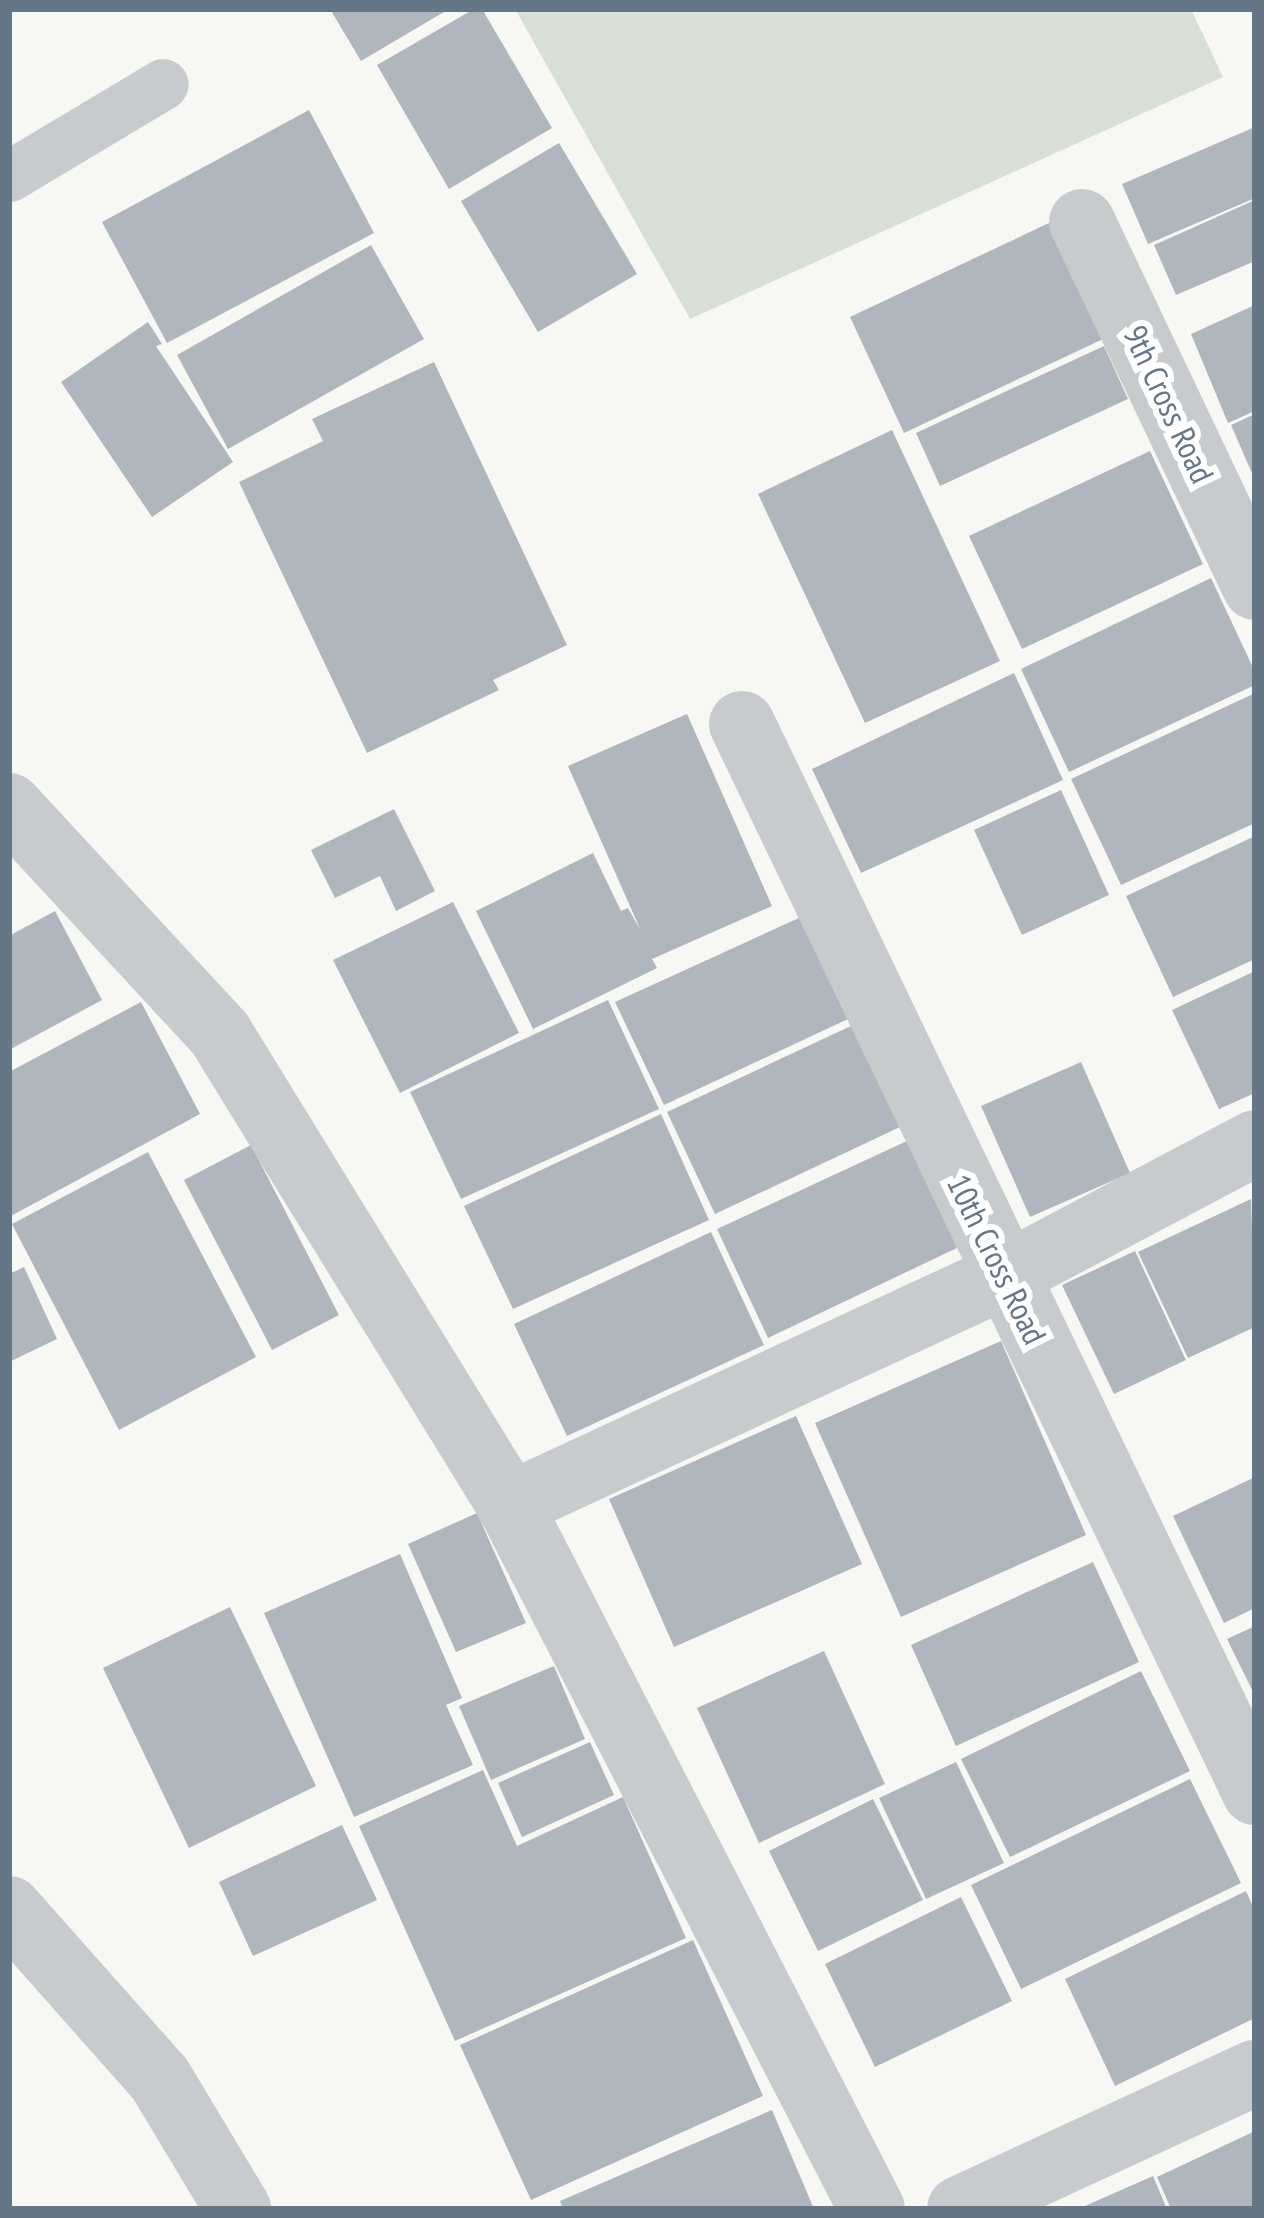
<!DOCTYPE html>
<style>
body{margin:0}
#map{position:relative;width:1264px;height:2218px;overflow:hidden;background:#f7f8f4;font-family:"PT Sans Narrow",sans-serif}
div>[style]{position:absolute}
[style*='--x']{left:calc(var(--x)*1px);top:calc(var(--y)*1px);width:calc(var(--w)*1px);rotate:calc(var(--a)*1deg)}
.green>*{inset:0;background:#d8e0d5}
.building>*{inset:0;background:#afb6bd}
.service>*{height:51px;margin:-25.5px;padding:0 25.5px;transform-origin:25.5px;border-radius:25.5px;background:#c7cbce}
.minor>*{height:66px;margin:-33px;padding:0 33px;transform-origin:33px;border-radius:33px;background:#c7cbce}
.tertiary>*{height:66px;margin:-33px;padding:0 33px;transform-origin:33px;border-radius:33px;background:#c7cbce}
span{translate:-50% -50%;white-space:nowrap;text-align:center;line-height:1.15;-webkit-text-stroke:12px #fff;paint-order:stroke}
.street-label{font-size:33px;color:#657687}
.frame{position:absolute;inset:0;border:12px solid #657687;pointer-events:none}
</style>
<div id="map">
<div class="green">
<div style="clip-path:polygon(515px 9px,1191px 9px,1223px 77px,690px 319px)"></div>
</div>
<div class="building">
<div style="clip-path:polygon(330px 9px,449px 9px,361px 61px)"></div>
<div style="clip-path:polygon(474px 9px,482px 9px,552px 128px,449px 189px,377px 65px)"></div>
<div style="clip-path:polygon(309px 110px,374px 233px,167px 343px,102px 222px)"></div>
<div style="clip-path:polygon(1255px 127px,1255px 198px,1148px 244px,1122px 184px)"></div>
<div style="clip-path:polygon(559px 143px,637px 274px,538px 332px,461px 201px)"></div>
<div style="clip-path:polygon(1255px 200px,1255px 261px,1176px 295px,1154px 245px)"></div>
<div style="clip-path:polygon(1049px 223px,1103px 339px,904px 433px,850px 317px)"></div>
<div style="clip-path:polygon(371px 245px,424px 339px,228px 449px,177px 355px)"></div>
<div style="clip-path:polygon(1255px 305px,1255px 411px,1228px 423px,1191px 334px)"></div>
<div style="clip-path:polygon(148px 322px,162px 344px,156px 346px,233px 462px,152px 517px,61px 382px)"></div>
<div style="clip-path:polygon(1104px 346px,1128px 399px,940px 486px,916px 433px)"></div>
<div style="clip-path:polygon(434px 362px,567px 645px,493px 680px,499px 690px,367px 753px,239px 482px,323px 441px,312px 419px)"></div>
<div style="clip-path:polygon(1255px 414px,1255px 480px,1231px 425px)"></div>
<div style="clip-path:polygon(892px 430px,1000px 661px,865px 723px,758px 494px)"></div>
<div style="clip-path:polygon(1150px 451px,1203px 564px,1022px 649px,969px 536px)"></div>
<div style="clip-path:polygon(1211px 578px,1255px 672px,1255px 685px,1069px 772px,1021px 669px)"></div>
<div style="clip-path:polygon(1014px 673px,1063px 780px,861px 873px,812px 769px)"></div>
<div style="clip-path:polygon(1253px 694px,1255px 823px,1121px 885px,1071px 779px)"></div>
<div style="clip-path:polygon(687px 714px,772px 906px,652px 959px,657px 968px,533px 1029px,476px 911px,593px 853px,621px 911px,628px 908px,641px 931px,568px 766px)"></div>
<div style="clip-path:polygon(1061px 790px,1109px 895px,1022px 935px,974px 830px)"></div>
<div style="clip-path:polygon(394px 809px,435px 891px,396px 911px,380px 876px,335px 898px,311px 850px)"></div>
<div style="clip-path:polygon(1255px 836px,1255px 959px,1173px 997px,1126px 896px)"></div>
<div style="clip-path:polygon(453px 902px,519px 1033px,400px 1093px,333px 960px)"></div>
<div style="clip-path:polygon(55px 911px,102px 1000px,9px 1050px,9px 936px)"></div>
<div style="clip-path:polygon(801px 917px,848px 1019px,664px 1105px,615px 1002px)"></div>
<div style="clip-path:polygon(1255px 971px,1255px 1093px,1219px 1109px,1172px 1010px)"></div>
<div style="clip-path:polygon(608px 1000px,659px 1109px,461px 1199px,410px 1092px)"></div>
<div style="clip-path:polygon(141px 1002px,200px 1114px,9px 1217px,9px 1072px)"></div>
<div style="clip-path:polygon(853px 1025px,900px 1127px,715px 1214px,667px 1112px)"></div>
<div style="clip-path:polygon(1081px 1062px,1130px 1173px,1030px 1217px,981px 1106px)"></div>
<div style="clip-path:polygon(661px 1114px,709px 1220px,513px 1309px,464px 1206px)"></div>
<div style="clip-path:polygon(909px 1140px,959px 1247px,768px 1338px,717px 1229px)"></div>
<div style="clip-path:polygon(251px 1145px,339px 1315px,272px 1350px,184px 1180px)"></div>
<div style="clip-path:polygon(148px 1152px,256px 1357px,119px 1430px,12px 1224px)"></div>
<div style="clip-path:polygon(1251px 1199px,1255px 1327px,1188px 1358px,1138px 1252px)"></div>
<div style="clip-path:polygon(711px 1232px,764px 1345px,567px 1436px,514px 1324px)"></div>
<div style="clip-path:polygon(1135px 1251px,1186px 1360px,1114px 1394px,1062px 1285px)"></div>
<div style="clip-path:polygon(24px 1267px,57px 1339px,9px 1362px,9px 1274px)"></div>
<div style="clip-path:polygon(1001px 1341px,1086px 1535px,901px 1617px,815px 1423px)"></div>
<div style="clip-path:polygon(796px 1416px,862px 1564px,674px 1647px,609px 1499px)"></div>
<div style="clip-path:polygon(1255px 1477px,1255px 1608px,1224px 1623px,1173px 1516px)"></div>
<div style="clip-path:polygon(477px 1513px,526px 1623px,456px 1652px,408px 1544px)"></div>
<div style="clip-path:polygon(400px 1554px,462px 1698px,446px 1705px,473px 1765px,354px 1817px,264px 1613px)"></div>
<div style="clip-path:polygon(1093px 1562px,1139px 1662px,956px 1746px,911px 1645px)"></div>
<div style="clip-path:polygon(230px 1607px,316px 1786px,189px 1848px,103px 1668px)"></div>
<div style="clip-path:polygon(1255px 1626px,1255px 1696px,1227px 1639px)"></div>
<div style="clip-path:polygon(824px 1651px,885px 1784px,759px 1843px,697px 1708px)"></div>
<div style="clip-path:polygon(554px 1666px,585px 1739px,491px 1780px,459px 1706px)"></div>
<div style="clip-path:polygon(1141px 1671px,1190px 1771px,1010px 1857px,961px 1759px)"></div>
<div style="clip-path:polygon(590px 1742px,614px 1795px,522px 1837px,498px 1783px)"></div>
<div style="clip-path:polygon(956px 1762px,1004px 1863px,926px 1899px,879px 1798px)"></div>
<div style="clip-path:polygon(483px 1770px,517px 1846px,623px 1797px,686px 1938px,455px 2041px,359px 1826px)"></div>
<div style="clip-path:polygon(1190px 1779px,1241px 1883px,1021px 1989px,971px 1885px)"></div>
<div style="clip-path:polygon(873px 1799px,923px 1900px,818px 1951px,769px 1851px)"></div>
<div style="clip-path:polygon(342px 1825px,377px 1900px,253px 1956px,219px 1882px)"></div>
<div style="clip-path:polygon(1246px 1891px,1255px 1911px,1255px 2018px,1115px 2086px,1065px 1979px)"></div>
<div style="clip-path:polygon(961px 1897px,1012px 2001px,875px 2067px,825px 1964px)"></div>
<div style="clip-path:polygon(693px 1940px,763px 2096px,531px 2200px,460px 2045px)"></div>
<div style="clip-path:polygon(772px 2110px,814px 2209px,563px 2209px,560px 2201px)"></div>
<div style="clip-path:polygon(1255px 2131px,1255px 2209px,1171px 2209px,1157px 2177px)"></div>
<div style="clip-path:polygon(1153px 2176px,1167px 2209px,1078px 2209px)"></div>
</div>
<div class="service">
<div style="--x:9;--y:176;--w:179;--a:-30.9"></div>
</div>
<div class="minor">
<div style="--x:1082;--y:222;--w:404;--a:64.6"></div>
<div style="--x:742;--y:724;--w:1185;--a:64.34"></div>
<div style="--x:510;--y:1505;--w:544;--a:-24.87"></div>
<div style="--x:1004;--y:1276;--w:284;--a:-27.9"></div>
<div style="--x:9;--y:1909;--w:227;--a:48.4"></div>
<div style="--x:160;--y:2079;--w:152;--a:59"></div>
<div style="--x:960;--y:2209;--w:325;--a:-24.8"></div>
</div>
<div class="tertiary">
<div style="--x:9;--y:806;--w:311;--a:47.2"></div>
<div style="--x:220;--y:1034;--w:553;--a:58.38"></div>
<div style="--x:510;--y:1505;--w:792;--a:62.79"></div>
</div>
<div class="street-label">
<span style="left:1169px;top:404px;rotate:65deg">9th Cross Road</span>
<span style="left:997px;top:1259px;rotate:64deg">10th Cross Road</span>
</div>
<div class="frame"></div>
</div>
